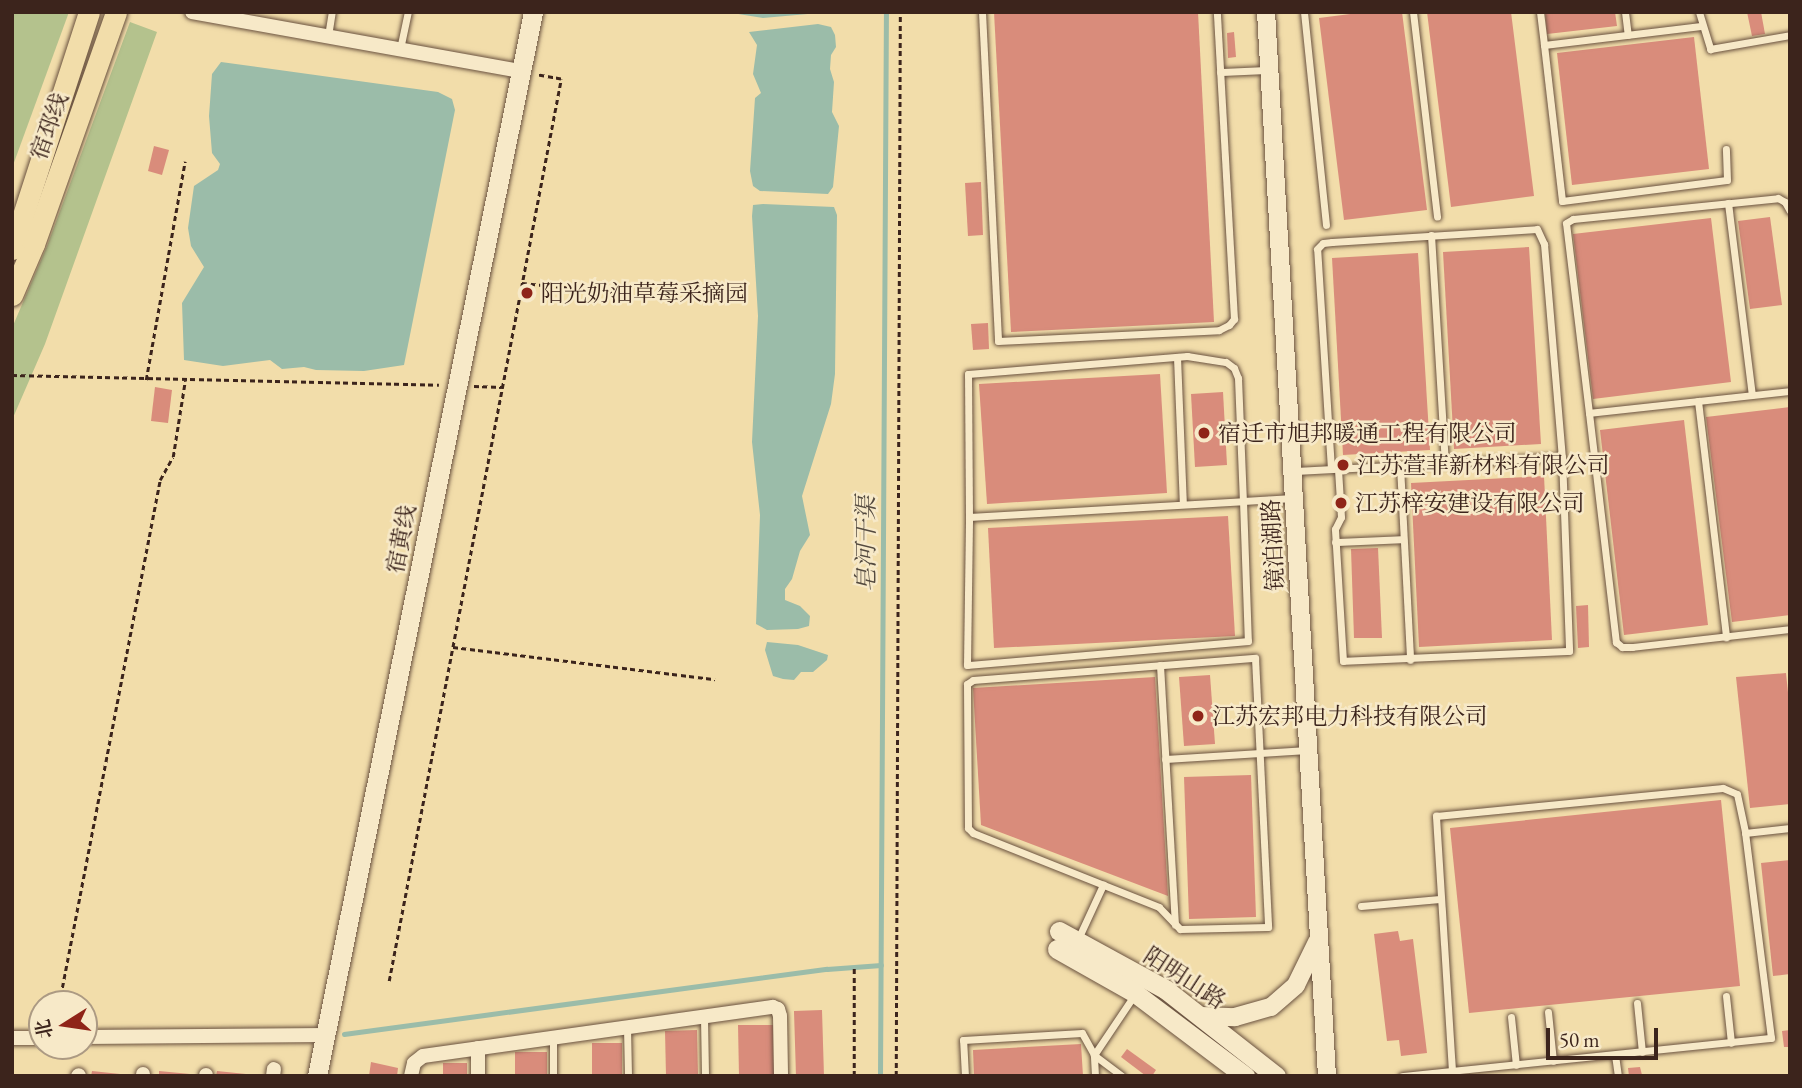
<!DOCTYPE html>
<meta charset="utf-8">
<style>
body{margin:0}
#map{position:relative;width:1802px;height:1088px;overflow:hidden;background:#f2ddaa;font-family:"EB Garamond","Noto Serif SC",serif}
div>[style]{position:absolute}
[style*='--x']{left:calc(var(--x)*1px);top:calc(var(--y)*1px);width:calc(var(--w)*1px);rotate:calc(var(--a)*1deg)}
.green>*{inset:0;background:#b4c28d}
.water>*{inset:0;background:#9bbca9}
.stream>*{height:4.5px;margin:-2.25px;padding:0 2.25px;transform-origin:2.25px;border-radius:2.25px;background:#9bbca9}
.building>*{inset:0;background:#d98c7b}
.path>*{height:2.5px;margin-top:-1.25px;transform-origin:0;background:repeating-linear-gradient(90deg,#3c241c 0 5px,transparent 0 8.5px)}
.roads{filter:drop-shadow(0 0 2px #6a5240) drop-shadow(0 0 2px #6a5240)}
.service>*{height:7px;margin:-3.5px;padding:0 3.5px;transform-origin:3.5px;border-radius:3.5px;background:#f7e9c8}
.minor>*{height:14px;margin:-7px;padding:0 7px;transform-origin:7px;border-radius:7px;background:#f7e9c8}
.tertiary>*{height:18px;margin:-9px;padding:0 9px;transform-origin:9px;border-radius:9px;background:#f7e9c8}
.secondary>*{height:19px;margin:-9.5px;padding:0 9.5px;transform-origin:9.5px;border-radius:9.5px;background:#f7e9c8}
.primary>*{height:21px;margin:-10.5px;padding:0 10.5px;transform-origin:10.5px;border-radius:10.5px;background:#f2ddaa}
.dots>*{width:19px;height:19px;translate:-50% -50%;box-sizing:border-box;border:4px solid #f7e9c8;border-radius:50%}
span{translate:-50% -50%;white-space:nowrap;text-align:center;line-height:1.15;-webkit-text-stroke:5px #f7e9c8;paint-order:stroke}
.street-label{font-size:23px;color:#3c241c}
.poi-label{font-size:23px;color:#3c241c}
.left{translate:0 -50%;text-align:left}
.water-label{font-size:24px;color:#544a3f;font-style:italic}
.frame{position:absolute;inset:0;border:14px solid #3c241c;pointer-events:none}
.north{position:absolute;left:28px;top:990px;width:70px;height:70px;box-sizing:border-box;background:#f7e9c8;border:2px solid #ac9a83;border-radius:50%;rotate:258deg;font-size:19px;font-weight:700;line-height:28px;text-align:center;color:#3c241c}
.north::after{content:'';display:block;margin:auto;width:24px;height:32px;background:#8f2418;clip-path:polygon(50% 0,100% 100%,50% 72%,0 100%)}
.scale{position:absolute;left:1546px;top:1028px;width:112px;height:32px;box-sizing:border-box;border:4px solid #3c241c;border-top:0;padding-left:9px;font-size:21px;line-height:24px;white-space:nowrap;color:#3c241c;-webkit-text-stroke:5px #f7e9c8;paint-order:stroke}
</style>
<div id="map">
<div class="green">
<div style="clip-path:polygon(12px 12px,69px 12px,12px 168px)"></div>
<div style="clip-path:polygon(130px 22px,157px 32px,45px 344px,12px 420px,12px 328px,47px 246px)"></div>
</div>
<div class="water">
<div style="clip-path:polygon(726px 12px,830px 12px,763px 18px)"></div>
<div style="clip-path:polygon(818px 24px,831px 27px,835px 35px,836px 47px,831px 55px,830px 69px,834px 82px,832px 112px,839px 126px,833px 187px,828px 194px,760px 191px,753px 186px,750px 171px,755px 98px,761px 93px,753px 74px,757px 45px,749px 32px)"></div>
<div style="clip-path:polygon(221px 62px,438px 92px,452px 99px,455px 110px,404px 365px,364px 371px,316px 370px,304px 367px,282px 369px,270px 360px,223px 366px,184px 360px,182px 303px,204px 267px,191px 246px,188px 228px,194px 186px,218px 170px,220px 164px,212px 153px,209px 116px,212px 74px)"></div>
<div style="clip-path:polygon(763px 204px,834px 207px,837px 215px,835px 374px,831px 404px,802px 496px,810px 535px,800px 551px,792px 579px,785px 589px,785px 600px,800px 606px,810px 616px,809px 626px,798px 629px,767px 630px,756px 624px,760px 515px,752px 442px,758px 316px,752px 216px,753px 205px)"></div>
<div style="clip-path:polygon(767px 642px,798px 645px,828px 655px,827px 660px,813px 672px,801px 672px,794px 680px,783px 679px,773px 676px,765px 650px)"></div>
</div>
<div class="stream">
<div style="--x:344;--y:1034;--w:487;--a:-7.7"></div>
<div style="--x:827;--y:969;--w:54;--a:-4.2"></div>
<div style="--x:880;--y:1076;--w:1064;--a:-89.68"></div>
</div>
<div class="building">
<div style="clip-path:polygon(994px 12px,1198px 12px,1214px 322px,1011px 332px)"></div>
<div style="clip-path:polygon(1366px 12px,1402px 12px,1427px 210px,1344px 220px,1319px 18px)"></div>
<div style="clip-path:polygon(1427px 12px,1511px 12px,1534px 196px,1451px 207px)"></div>
<div style="clip-path:polygon(1545px 12px,1615px 12px,1617px 26px,1547px 34px)"></div>
<div style="clip-path:polygon(1747px 12px,1761px 12px,1765px 34px,1752px 36px)"></div>
<div style="clip-path:polygon(1234px 32px,1236px 57px,1228px 58px,1227px 33px)"></div>
<div style="clip-path:polygon(1694px 37px,1709px 169px,1572px 185px,1557px 53px)"></div>
<div style="clip-path:polygon(154px 146px,169px 150px,162px 175px,148px 171px)"></div>
<div style="clip-path:polygon(981px 182px,983px 235px,968px 236px,965px 183px)"></div>
<div style="clip-path:polygon(1770px 217px,1782px 305px,1750px 309px,1738px 221px)"></div>
<div style="clip-path:polygon(1711px 218px,1731px 382px,1593px 399px,1573px 234px)"></div>
<div style="clip-path:polygon(1529px 247px,1541px 444px,1454px 449px,1443px 252px)"></div>
<div style="clip-path:polygon(1418px 253px,1430px 450px,1343px 455px,1332px 258px)"></div>
<div style="clip-path:polygon(988px 323px,989px 349px,973px 350px,971px 324px)"></div>
<div style="clip-path:polygon(1160px 374px,1167px 493px,987px 504px,979px 384px)"></div>
<div style="clip-path:polygon(155px 387px,172px 390px,168px 423px,151px 421px)"></div>
<div style="clip-path:polygon(1223px 392px,1227px 465px,1195px 467px,1191px 394px)"></div>
<div style="clip-path:polygon(1790px 407px,1790px 615px,1732px 622px,1706px 417px)"></div>
<div style="clip-path:polygon(1684px 420px,1708px 625px,1624px 635px,1600px 430px)"></div>
<div style="clip-path:polygon(1544px 476px,1552px 640px,1419px 647px,1411px 483px)"></div>
<div style="clip-path:polygon(1228px 516px,1235px 636px,994px 648px,988px 528px)"></div>
<div style="clip-path:polygon(1378px 548px,1382px 638px,1354px 638px,1351px 549px)"></div>
<div style="clip-path:polygon(1588px 605px,1589px 647px,1578px 648px,1576px 606px)"></div>
<div style="clip-path:polygon(1786px 673px,1790px 712px,1790px 804px,1750px 808px,1736px 677px)"></div>
<div style="clip-path:polygon(1210px 675px,1215px 744px,1184px 746px,1179px 677px)"></div>
<div style="clip-path:polygon(1155px 677px,1168px 896px,981px 825px,973px 688px)"></div>
<div style="clip-path:polygon(1251px 775px,1256px 917px,1189px 919px,1184px 777px)"></div>
<div style="clip-path:polygon(1721px 800px,1740px 986px,1469px 1013px,1450px 828px)"></div>
<div style="clip-path:polygon(1790px 860px,1790px 974px,1773px 976px,1761px 863px)"></div>
<div style="clip-path:polygon(1398px 931px,1400px 941px,1413px 939px,1427px 1053px,1401px 1056px,1399px 1040px,1387px 1041px,1374px 934px)"></div>
<div style="clip-path:polygon(822px 1010px,824px 1076px,796px 1076px,794px 1011px)"></div>
<div style="clip-path:polygon(738px 1025px,773px 1025px,774px 1076px,739px 1076px)"></div>
<div style="clip-path:polygon(697px 1030px,698px 1076px,666px 1076px,665px 1031px)"></div>
<div style="clip-path:polygon(1790px 1030px,1790px 1047px,1784px 1047px,1782px 1031px)"></div>
<div style="clip-path:polygon(592px 1043px,622px 1043px,622px 1076px,592px 1076px)"></div>
<div style="clip-path:polygon(1081px 1044px,1083px 1076px,974px 1076px,973px 1050px)"></div>
<div style="clip-path:polygon(1127px 1049px,1156px 1070px,1152px 1076px,1146px 1076px,1121px 1057px)"></div>
<div style="clip-path:polygon(515px 1052px,547px 1052px,547px 1076px,515px 1076px)"></div>
<div style="clip-path:polygon(371px 1062px,398px 1068px,397px 1076px,369px 1076px)"></div>
<div style="clip-path:polygon(443px 1063px,467px 1063px,467px 1076px,443px 1076px)"></div>
<div style="clip-path:polygon(1640px 1067px,1642px 1075px,1629px 1076px,1628px 1068px)"></div>
<div style="clip-path:polygon(92px 1071px,120px 1074px,120px 1076px,91px 1076px)"></div>
<div style="clip-path:polygon(159px 1071px,190px 1074px,190px 1076px,159px 1076px)"></div>
<div style="clip-path:polygon(217px 1071px,246px 1074px,246px 1076px,216px 1076px)"></div>
</div>
<div class="path">
<div style="--x:522;--y:283;--w:111;--a:5.7"></div>
<div style="--x:12;--y:375;--w:427;--a:1.3"></div>
<div style="--x:146;--y:380;--w:222;--a:-79.9"></div>
<div style="--x:474;--y:386;--w:28;--a:2"></div>
<div style="--x:453;--y:647;--w:264;--a:7"></div>
<div style="--x:389;--y:981;--w:918;--a:-79.2"></div>
<div style="--x:561;--y:79;--w:23;--a:-170"></div>
<div style="--x:59;--y:1004;--w:534;--a:-79.09"></div>
<div style="--x:160;--y:480;--w:26;--a:-61"></div>
<div style="--x:173;--y:457;--w:77;--a:-81"></div>
<div style="--x:854;--y:1076;--w:109;--a:-90"></div>
<div style="--x:896;--y:1076;--w:1064;--a:-89.78"></div>
</div>
<div class="roads">
<div class="service">
<div style="--x:982;--y:12;--w:329;--a:87.2"></div>
<div style="--x:998;--y:341;--w:221;--a:-2.8"></div>
<div style="--x:1219;--y:330;--w:11;--a:-27"></div>
<div style="--x:1229;--y:325;--w:8;--a:-50"></div>
<div style="--x:1234;--y:319;--w:307;--a:-93.2"></div>
<div style="--x:1304;--y:12;--w:214;--a:84.1"></div>
<div style="--x:1413;--y:12;--w:206;--a:83.3"></div>
<div style="--x:1540;--y:12;--w:33;--a:83"></div>
<div style="--x:1544;--y:45;--w:158;--a:-6.9"></div>
<div style="--x:1625;--y:12;--w:23;--a:83"></div>
<div style="--x:1699;--y:12;--w:39;--a:73"></div>
<div style="--x:1710;--y:49;--w:81;--a:-9.9"></div>
<div style="--x:328;--y:36;--w:24;--a:-81"></div>
<div style="--x:1544;--y:45;--w:157;--a:83.4"></div>
<div style="--x:1562;--y:201;--w:166;--a:-7.3"></div>
<div style="--x:1727;--y:180;--w:31;--a:-92"></div>
<div style="--x:400;--y:49;--w:38;--a:-78"></div>
<div style="--x:1220;--y:72;--w:48;--a:-2.4"></div>
<div style="--x:1728;--y:203;--w:193;--a:82.9"></div>
<div style="--x:1431;--y:235;--w:228;--a:86.5"></div>
<div style="--x:1177;--y:357;--w:147;--a:87.7"></div>
<div style="--x:1790;--y:391;--w:202;--a:173.8"></div>
<div style="--x:1589;--y:413;--w:231;--a:83.3"></div>
<div style="--x:1616;--y:642;--w:8;--a:40"></div>
<div style="--x:1622;--y:647;--w:10;--a:0"></div>
<div style="--x:1632;--y:647;--w:159;--a:-6.5"></div>
<div style="--x:1698;--y:401;--w:238;--a:83.2"></div>
<div style="--x:1589;--y:413;--w:191;--a:-96.9"></div>
<div style="--x:1566;--y:223;--w:8;--a:-30"></div>
<div style="--x:1573;--y:219;--w:206;--a:-5.8"></div>
<div style="--x:1778;--y:198;--w:8;--a:30"></div>
<div style="--x:1785;--y:202;--w:10;--a:61"></div>
<div style="--x:1400;--y:466;--w:194;--a:87"></div>
<div style="--x:1331;--y:469;--w:220;--a:-93.6"></div>
<div style="--x:1317;--y:249;--w:8;--a:-45"></div>
<div style="--x:1323;--y:243;--w:9;--a:-6"></div>
<div style="--x:1332;--y:242;--w:205;--a:-3.6"></div>
<div style="--x:1537;--y:229;--w:17;--a:65"></div>
<div style="--x:1544;--y:244;--w:214;--a:85.2"></div>
<div style="--x:1562;--y:457;--w:194;--a:87.9"></div>
<div style="--x:1569;--y:651;--w:226;--a:177.5"></div>
<div style="--x:1343;--y:661;--w:132;--a:-93.5"></div>
<div style="--x:1335;--y:529;--w:13;--a:-63"></div>
<div style="--x:1341;--y:517;--w:48;--a:-93.6"></div>
<div style="--x:1294;--y:471;--w:268;--a:-3"></div>
<div style="--x:969;--y:517;--w:143;--a:-90.4"></div>
<div style="--x:968;--y:374;--w:220;--a:-4.7"></div>
<div style="--x:1187;--y:356;--w:39;--a:9"></div>
<div style="--x:1226;--y:362;--w:10;--a:37"></div>
<div style="--x:1234;--y:368;--w:11;--a:68"></div>
<div style="--x:1238;--y:378;--w:123;--a:87.7"></div>
<div style="--x:1243;--y:501;--w:140;--a:88"></div>
<div style="--x:1248;--y:641;--w:282;--a:175.1"></div>
<div style="--x:967;--y:665;--w:148;--a:-89.2"></div>
<div style="--x:969;--y:517;--w:274;--a:-3.3"></div>
<div style="--x:1243;--y:501;--w:50;--a:-3.4"></div>
<div style="--x:1335;--y:542;--w:68;--a:-2.5"></div>
<div style="--x:1255;--y:658;--w:269;--a:87.2"></div>
<div style="--x:1268;--y:927;--w:88;--a:178.7"></div>
<div style="--x:1180;--y:929;--w:30;--a:-134"></div>
<div style="--x:1159;--y:907;--w:200;--a:-158.3"></div>
<div style="--x:973;--y:833;--w:7;--a:-135"></div>
<div style="--x:968;--y:828;--w:144;--a:-90.4"></div>
<div style="--x:967;--y:684;--w:7;--a:-34"></div>
<div style="--x:973;--y:680;--w:283;--a:-4.5"></div>
<div style="--x:1160;--y:665;--w:260;--a:86.7"></div>
<div style="--x:1165;--y:759;--w:143;--a:-3.6"></div>
<div style="--x:1361;--y:906;--w:79;--a:-5.1"></div>
<div style="--x:1078;--y:939;--w:60;--a:-65.2"></div>
<div style="--x:1726;--y:996;--w:47;--a:83.9"></div>
<div style="--x:1637;--y:1003;--w:49;--a:84.2"></div>
<div style="--x:1548;--y:1012;--w:49;--a:84.2"></div>
<div style="--x:704;--y:1017;--w:59;--a:89"></div>
<div style="--x:1511;--y:1017;--w:48;--a:84.1"></div>
<div style="--x:627;--y:1027;--w:49;--a:88.8"></div>
<div style="--x:553;--y:1038;--w:38;--a:90"></div>
<div style="--x:1615;--y:1055;--w:21;--a:82"></div>
<div style="--x:1452;--y:1071;--w:256;--a:-93.6"></div>
<div style="--x:1436;--y:816;--w:288;--a:-5.6"></div>
<div style="--x:1723;--y:788;--w:15;--a:23"></div>
<div style="--x:1737;--y:794;--w:40;--a:78"></div>
<div style="--x:965;--y:1076;--w:36;--a:-93"></div>
<div style="--x:963;--y:1040;--w:119;--a:-3.4"></div>
<div style="--x:1082;--y:1033;--w:25;--a:61"></div>
<div style="--x:1094;--y:1055;--w:35;--a:37"></div>
<div style="--x:1095;--y:1076;--w:21;--a:-93"></div>
<div style="--x:1094;--y:1055;--w:73;--a:-56.1"></div>
<div style="--x:1402;--y:1076;--w:371;--a:-5.9"></div>
<div style="--x:1771;--y:1038;--w:207;--a:-97.2"></div>
<div style="--x:1745;--y:833;--w:45;--a:-6.3"></div>
</div>
<div class="minor">
<div style="--x:192;--y:12;--w:334;--a:10.2"></div>
<div style="--x:84;--y:1037;--w:241;--a:-0.5"></div>
<div style="--x:12;--y:1038;--w:30;--a:0"></div>
<div style="--x:478;--y:1048;--w:28;--a:90"></div>
<div style="--x:78;--y:1076;--w:1;--a:-45"></div>
<div style="--x:143;--y:1076;--w:2;--a:-90"></div>
<div style="--x:206;--y:1076;--w:1;--a:-90"></div>
<div style="--x:273;--y:1076;--w:7;--a:-82"></div>
<div style="--x:411;--y:1076;--w:13;--a:-77"></div>
<div style="--x:414;--y:1063;--w:11;--a:-38"></div>
<div style="--x:423;--y:1056;--w:353;--a:-8"></div>
<div style="--x:773;--y:1007;--w:5;--a:22"></div>
<div style="--x:778;--y:1009;--w:7;--a:74"></div>
<div style="--x:780;--y:1016;--w:60;--a:89"></div>
</div>
<div class="tertiary">
<div style="--x:1266;--y:12;--w:1066;--a:86.72"></div>
<div style="--x:1201;--y:1016;--w:34;--a:2"></div>
<div style="--x:1235;--y:1017;--w:37;--a:-16"></div>
<div style="--x:1271;--y:1007;--w:33;--a:-41"></div>
<div style="--x:1296;--y:985;--w:48;--a:-64"></div>
</div>
<div class="secondary">
<div style="--x:1059;--y:931;--w:121;--a:28.7"></div>
<div style="--x:1165;--y:989;--w:141;--a:38.1"></div>
<div style="--x:1057;--y:949;--w:90;--a:29.4"></div>
<div style="--x:1135;--y:993;--w:138;--a:37"></div>
<div style="--x:317;--y:1076;--w:1086;--a:-78.52"></div>
</div>
<div class="primary">
<div style="--x:12;--y:249;--w:249;--a:-72"></div>
<div style="--x:12;--y:295;--w:56;--a:-66.7"></div>
<div style="--x:34;--y:244;--w:246;--a:-70.5"></div>
</div>
</div>
<div class="dots">
<div style="left:527px;top:293px;background:#8f2418"></div>
<div style="left:1204px;top:433px;background:#8f2418"></div>
<div style="left:1343px;top:465px;background:#8f2418"></div>
<div style="left:1341px;top:503px;background:#8f2418"></div>
<div style="left:1198px;top:716px;background:#8f2418"></div>
</div>
<div class="street-label">
<span style="left:49px;top:126px;rotate:-70deg">宿邳线</span>
<span style="left:401px;top:539px;rotate:-79deg">宿黄线</span>
<span style="left:1273px;top:545px;rotate:-93deg">镜泊湖路</span>
<span style="left:1185px;top:978px;rotate:33deg">阳明山路</span>
</div>
<div class="poi-label">
<span class="left" style="left:541px;top:293px">阳光奶油草莓采摘园</span>
<span class="left" style="left:1218px;top:433px">宿迁市旭邦暖通工程有限公司</span>
<span class="left" style="left:1357px;top:465px">江苏萱菲新材料有限公司</span>
<span class="left" style="left:1355px;top:503px">江苏梓安建设有限公司</span>
<span class="left" style="left:1212px;top:716px">江苏宏邦电力科技有限公司</span>
</div>
<div class="water-label">
<span style="left:866px;top:544px;rotate:-90deg">皂河干渠</span>
</div>
<div class="frame"></div>
<div class="north">北</div>
<div class="scale">50 m</div>
</div>
